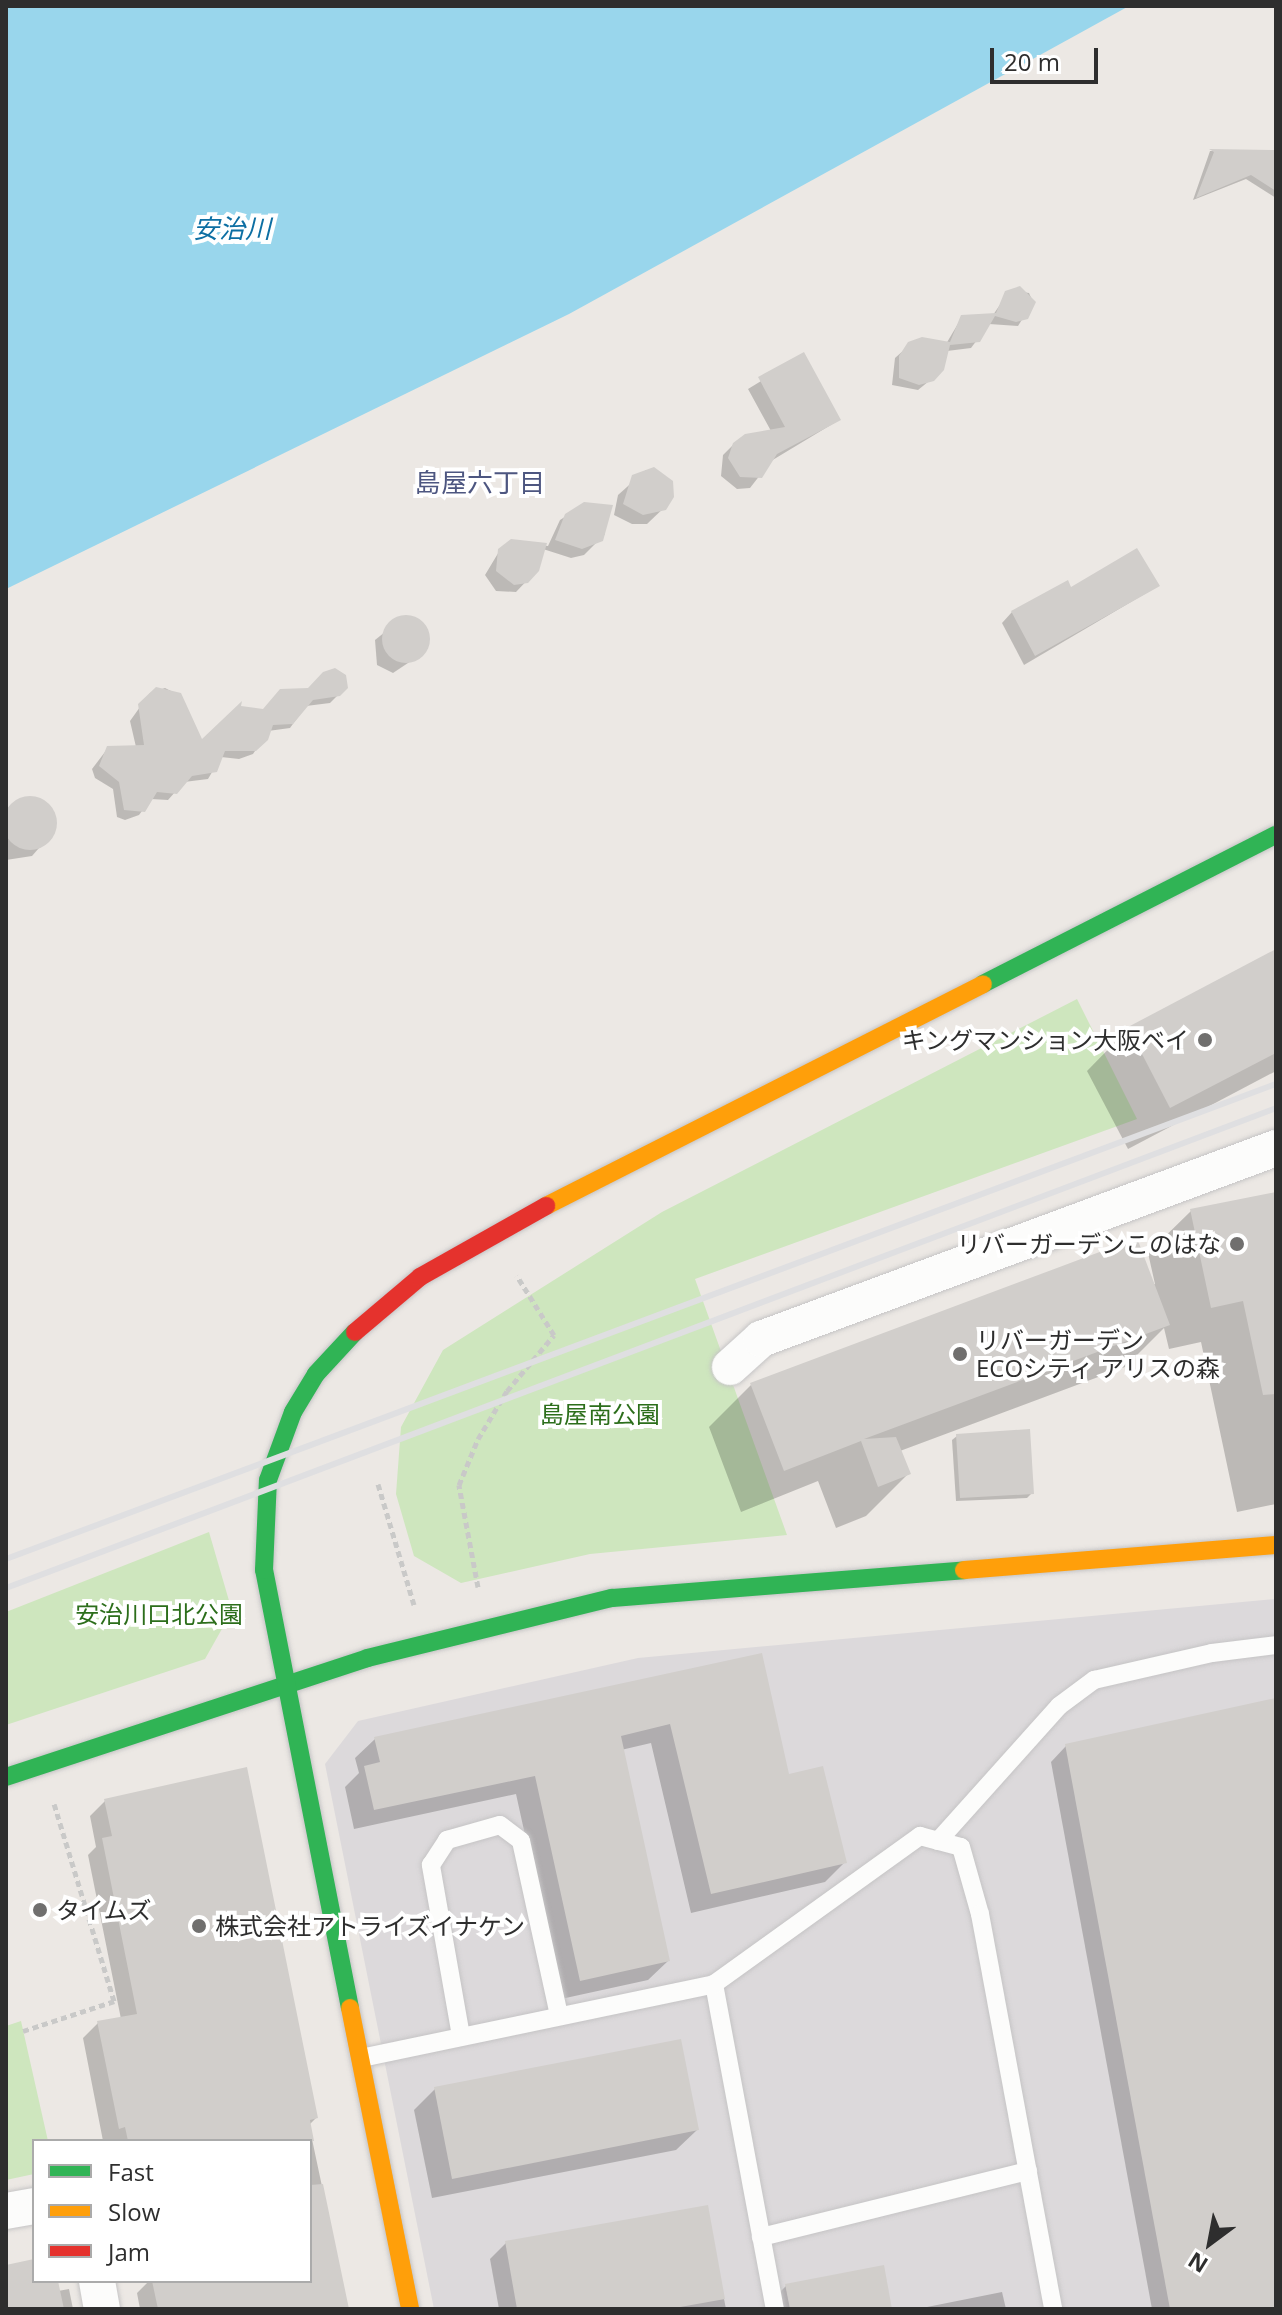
<!DOCTYPE html>
<meta charset="utf-8">
<style>
body{margin:0}
#map{position:relative;width:1282px;height:2315px;overflow:hidden;background:#ece8e4;font-family:"Open Sans","Noto Sans JP",sans-serif}
div>[style]{position:absolute}
[style*='--x']{left:calc(var(--x)*1px);top:calc(var(--y)*1px);width:calc(var(--w)*1px);rotate:calc(var(--a)*1deg)}
.industrial>*{inset:0;background:#dcd9db}
.green>*{inset:0;background:#cee6be}
.water>*{inset:0;background:#99d6ec}
.shadow>*{inset:0;background:#0003}
.building>*{inset:0;background:#d1cecb}
.round{border-radius:50%}
.path>*{height:5px;margin-top:-2.5px;transform-origin:0;background:repeating-linear-gradient(90deg,#c9c9c8 0 6px,transparent 0 10px)}
.roads{filter:drop-shadow(0 0 2px #c5c4c5) drop-shadow(0 0 2px #c5c4c5)}
.lane>*{height:18px;margin:-9px;padding:0 9px;transform-origin:9px;border-radius:9px;background:#fcfcfb}
.street>*{height:36px;margin:-18px;padding:0 18px;transform-origin:18px;border-radius:18px;background:#fcfcfb}
.fast>*{height:18px;margin:-9px;padding:0 9px;transform-origin:9px;border-radius:9px;background:#30b455}
.slow>*{height:18px;margin:-9px;padding:0 9px;transform-origin:9px;border-radius:9px;background:#ff9f0a}
.jam>*{height:18px;margin:-9px;padding:0 9px;transform-origin:9px;border-radius:9px;background:#e5322d}
.rail>*{height:6px;margin:-3px;padding:0 3px;transform-origin:3px;border-radius:3px;background:#dfdfe1}
.dots>*{width:22px;height:22px;translate:-50% -50%;box-sizing:border-box;border:4px solid #fff;border-radius:50%}
span{translate:-50% -50%;white-space:nowrap;text-align:center;line-height:1.15;-webkit-text-stroke:8px #fff;paint-order:stroke}
.poi-label{font-size:24px;color:#2e2e2e}
.right{translate:-100% -50%;text-align:right}
.left{translate:0 -50%;text-align:left}
.park-label{font-size:24px;color:#2c6e1b}
.water-label{font-size:26px;color:#0d6fa3;font-style:italic}
.neighbourhood-label{font-size:26px;color:#4d5680}
.frame{position:absolute;inset:0;border:8px solid #2e2e2e;pointer-events:none}
.legend{position:absolute;left:32px;top:2139px;width:280px;height:144px;box-sizing:border-box;background:#fff;border:2px solid #ababab;margin:0;padding:10px 14px;list-style:none;font-size:24px;color:#2e2e2e}
.legend li{display:flex;align-items:center;gap:16px;height:40px}
.legend b{width:40px;border:2px solid #ababab}
.north{position:absolute;left:1170px;top:2203px;width:80px;height:80px;-webkit-text-stroke:6px #fff;paint-order:stroke;rotate:212deg;font-size:22px;font-weight:700;line-height:32px;text-align:center;color:#2e2e2e}
.north::after{content:'';display:block;margin:auto;width:28px;height:36px;background:#2e2e2e;clip-path:polygon(50% 0,100% 100%,50% 72%,0 100%)}
.scale{position:absolute;left:990px;top:48px;width:108px;height:36px;box-sizing:border-box;border:4px solid #2e2e2e;border-top:0;padding-left:10px;font-size:24px;line-height:28px;white-space:nowrap;color:#2e2e2e;-webkit-text-stroke:6px #fff;paint-order:stroke}
</style>
<div id="map">
<div class="industrial">
<div style="clip-path:polygon(1276px 1599px,1276px 2309px,434px 2309px,325px 1764px,358px 1721px,638px 1658px)"></div>
</div>
<div class="green">
<div style="clip-path:polygon(1077px 999px,1137px 1119px,695px 1279px,787px 1535px,590px 1554px,461px 1583px,414px 1556px,396px 1494px,401px 1427px,443px 1350px,662px 1212px)"></div>
<div style="clip-path:polygon(209px 1532px,232px 1611px,205px 1659px,6px 1725px,6px 1612px)"></div>
<div style="clip-path:polygon(21px 2021px,48px 2141px,34px 2141px,34px 2174px,6px 2180px,6px 2026px)"></div>
</div>
<div class="water">
<div style="clip-path:polygon(6px 6px,1129px 6px,569px 314px,6px 589px)"></div>
</div>
<div class="shadow">
<div style="clip-path:polygon(1210px 151px,1276px 152px,1276px 198px,1246px 179px,1193px 200px)"></div>
<div style="clip-path:polygon(1010px 290px,1029px 293px,1033px 302px,1018px 326px,989px 324px,971px 348px,947px 351px,934px 377px,918px 390px,892px 385px,895px 358px,904px 350px,946px 344px,962px 317px,993px 315px)"></div>
<div style="clip-path:polygon(804px 355px,839px 420px,771px 461px,750px 488px,737px 489px,721px 476px,723px 455px,734px 444px,771px 431px,748px 389px)"></div>
<div style="clip-path:polygon(646px 470px,660px 472px,669px 503px,647px 524px,632px 524px,614px 515px,618px 495px)"></div>
<div style="clip-path:polygon(585px 504px,605px 534px,584px 555px,571px 558px,543px 549px,537px 570px,516px 592px,496px 591px,485px 575px,500px 550px,511px 542px,548px 546px,560px 520px)"></div>
<div style="clip-path:polygon(1158px 586px,1024px 665px,1002px 623px,1012px 612px,1071px 590px)"></div>
<div style="clip-path:polygon(405px 616px,419px 621px,427px 632px,423px 653px,393px 673px,377px 665px,375px 640px)"></div>
<div style="clip-path:polygon(346px 687px,330px 703px,306px 706px,290px 728px,268px 731px,253px 754px,239px 759px,221px 757px,208px 779px,184px 782px,168px 800px,151px 799px,139px 815px,125px 820px,117px 817px,113px 789px,95px 778px,92px 769px,108px 748px,136px 747px,130px 721px,150px 693px,165px 688px,179px 695px,202px 742px,263px 711px)"></div>
<div style="clip-path:polygon(35px 799px,53px 815px,53px 832px,32px 856px,6px 860px,6px 810px)"></div>
<div style="clip-path:polygon(1276px 952px,1276px 1071px,1128px 1149px,1087px 1071px,1129px 1028px)"></div>
<div style="clip-path:polygon(1276px 1194px,1276px 1504px,1237px 1512px,1201px 1342px,1169px 1349px,1164px 1328px,1125px 1367px,900px 1451px,908px 1474px,866px 1516px,836px 1528px,818px 1481px,741px 1512px,709px 1427px,751px 1385px,1155px 1284px,1148px 1253px,1191px 1211px)"></div>
<div style="clip-path:polygon(957px 1436px,1032px 1493px,1027px 1498px,956px 1501px,952px 1440px)"></div>
<div style="clip-path:polygon(761px 1656px,787px 1777px,845px 1862px,825px 1882px,691px 1913px,651px 1743px,621px 1750px,668px 1961px,648px 1980px,561px 1999px,516px 1794px,354px 1829px,345px 1787px,359px 1773px,355px 1758px,375px 1739px)"></div>
<div style="clip-path:polygon(1276px 1700px,1276px 2309px,1152px 2309px,1051px 1762px,1066px 1746px)"></div>
<div style="clip-path:polygon(105px 1801px,316px 2118px,309px 2125px,348px 2309px,140px 2309px,137px 2293px,149px 2281px,310px 2281px,310px 2141px,103px 2141px,83px 2038px,98px 2023px,121px 2019px,88px 1855px,96px 1847px,90px 1816px)"></div>
<div style="clip-path:polygon(435px 2089px,697px 2130px,676px 2150px,432px 2198px,414px 2110px)"></div>
<div style="clip-path:polygon(706px 2208px,726px 2309px,499px 2309px,490px 2259px,506px 2243px)"></div>
<div style="clip-path:polygon(34px 2261px,34px 2281px,56px 2281px,58px 2291px,69px 2289px,73px 2309px,6px 2309px,6px 2268px)"></div>
<div style="clip-path:polygon(786px 2286px,890px 2309px,772px 2309px,770px 2302px)"></div>
<div style="clip-path:polygon(1002px 2292px,1006px 2309px,917px 2309px)"></div>
</div>
<div class="building">
<div style="clip-path:polygon(1209px 149px,1276px 150px,1276px 191px,1251px 175px,1196px 198px,1214px 152px)"></div>
<div style="clip-path:polygon(1020px 286px,1036px 302px,1028px 319px,1016px 322px,995px 316px,980px 342px,950px 345px,944px 370px,934px 381px,919px 385px,899px 378px,899px 356px,908px 342px,922px 337px,950px 342px,961px 315px,996px 313px,1005px 291px)"></div>
<div style="clip-path:polygon(804px 352px,841px 420px,777px 454px,762px 478px,740px 477px,728px 458px,733px 443px,745px 434px,785px 427px,758px 377px)"></div>
<div style="clip-path:polygon(654px 467px,673px 481px,674px 497px,666px 510px,643px 515px,623px 504px,632px 475px)"></div>
<div style="clip-path:polygon(584px 502px,613px 505px,603px 541px,582px 549px,555px 540px,565px 514px)"></div>
<div style="clip-path:polygon(511px 539px,547px 543px,539px 571px,528px 583px,514px 585px,496px 571px,498px 549px)"></div>
<div style="clip-path:polygon(1137px 548px,1160px 586px,1035px 656px,1011px 611px,1068px 580px,1071px 587px)"></div>
<div class="round" style="left:382px;top:615px;width:48px;height:48px"></div>
<div style="clip-path:polygon(335px 668px,346px 675px,348px 688px,340px 696px,313px 700px,293px 724px,273px 725px,268px 740px,256px 751px,225px 751px,217px 772px,192px 776px,177px 794px,157px 792px,145px 812px,124px 810px,119px 782px,99px 766px,107px 746px,144px 745px,138px 704px,156px 687px,181px 693px,202px 739px,242px 701px,241px 706px,263px 709px,280px 689px,308px 688px,323px 672px)"></div>
<div class="round" style="left:3px;top:796px;width:54px;height:54px"></div>
<div style="clip-path:polygon(1276px 949px,1276px 1053px,1170px 1108px,1128px 1027px)"></div>
<div style="clip-path:polygon(1276px 1192px,1276px 1394px,1263px 1395px,1243px 1301px,1211px 1308px,1190px 1209px)"></div>
<div style="clip-path:polygon(1137px 1238px,1170px 1325px,864px 1439px,896px 1437px,911px 1474px,878px 1487px,861px 1441px,784px 1471px,750px 1383px)"></div>
<div style="clip-path:polygon(1030px 1429px,1034px 1494px,960px 1498px,956px 1434px)"></div>
<div style="clip-path:polygon(762px 1653px,789px 1774px,823px 1766px,847px 1863px,711px 1894px,670px 1724px,621px 1736px,670px 1961px,580px 1981px,535px 1776px,374px 1810px,364px 1766px,380px 1762px,374px 1737px)"></div>
<div style="clip-path:polygon(1276px 1698px,1276px 2309px,1170px 2309px,1065px 1744px)"></div>
<div style="clip-path:polygon(247px 1767px,318px 2118px,310px 2120px,314px 2141px,128px 2141px,125px 2127px,119px 2129px,97px 2021px,137px 2014px,102px 1838px,112px 1836px,104px 1799px)"></div>
<div style="clip-path:polygon(681px 2039px,699px 2130px,452px 2179px,434px 2087px)"></div>
<div style="clip-path:polygon(323px 2184px,349px 2309px,158px 2309px,152px 2281px,310px 2281px,310px 2185px)"></div>
<div style="clip-path:polygon(708px 2205px,725px 2299px,669px 2309px,517px 2309px,505px 2241px)"></div>
<div style="clip-path:polygon(34px 2259px,34px 2281px,58px 2281px,64px 2309px,6px 2309px,6px 2265px)"></div>
<div style="clip-path:polygon(884px 2265px,892px 2309px,790px 2309px,785px 2284px)"></div>
</div>
<div class="path">
<div style="--x:378;--y:1484;--w:126;--a:73.4"></div>
<div style="--x:478;--y:1587;--w:104;--a:-100.6"></div>
<div style="--x:459;--y:1485;--w:50;--a:-67.6"></div>
<div style="--x:478;--y:1439;--w:56;--a:-58.9"></div>
<div style="--x:507;--y:1391;--w:73;--a:-50"></div>
<div style="--x:554;--y:1335;--w:70;--a:-122.1"></div>
<div style="--x:23;--y:2031;--w:96;--a:-18.2"></div>
<div style="--x:114;--y:2001;--w:206;--a:-106.9"></div>
</div>
<div class="roads">
<div class="lane">
<div style="--x:938;--y:1841;--w:181;--a:-48.1"></div>
<div style="--x:1059;--y:1706;--w:44;--a:-36.6"></div>
<div style="--x:1094;--y:1680;--w:121;--a:-12.9"></div>
<div style="--x:1212;--y:1653;--w:64;--a:-7.1"></div>
<div style="--x:714;--y:1984;--w:331;--a:79.4"></div>
<div style="--x:461;--y:2036;--w:174;--a:-100"></div>
<div style="--x:431;--y:1865;--w:30;--a:-57"></div>
<div style="--x:447;--y:1840;--w:55;--a:-15.8"></div>
<div style="--x:500;--y:1825;--w:26;--a:37"></div>
<div style="--x:521;--y:1841;--w:179;--a:77.7"></div>
<div style="--x:361;--y:2058;--w:361;--a:-11.8"></div>
<div style="--x:714;--y:1984;--w:254;--a:-35.7"></div>
<div style="--x:920;--y:1836;--w:42;--a:15"></div>
<div style="--x:961;--y:1847;--w:70;--a:74.2"></div>
<div style="--x:980;--y:1914;--w:402;--a:79.5"></div>
<div style="--x:761;--y:2237;--w:275;--a:-13.9"></div>
</div>
<div class="street">
<div style="--x:730;--y:1367;--w:42;--a:-42.1"></div>
<div style="--x:761;--y:1339;--w:549;--a:-20.35"></div>
<div style="--x:6;--y:2211;--w:28;--a:-10"></div>
<div style="--x:97;--y:2281;--w:28;--a:80"></div>
</div>
<div class="fast">
<div style="--x:983;--y:984;--w:329;--a:-27"></div>
<div style="--x:6;--y:1777;--w:380;--a:-18.2"></div>
<div style="--x:367;--y:1658;--w:252;--a:-13.8"></div>
<div style="--x:612;--y:1598;--w:353;--a:-4.5"></div>
<div style="--x:350;--y:2008;--w:446;--a:-101.1"></div>
<div style="--x:264;--y:1570;--w:90;--a:-87.5"></div>
<div style="--x:268;--y:1480;--w:72;--a:-69.8"></div>
<div style="--x:293;--y:1412;--w:44;--a:-58.8"></div>
<div style="--x:316;--y:1374;--w:57;--a:-47.1"></div>
</div>
<div class="slow">
<div style="--x:546;--y:1206;--w:490;--a:-26.9"></div>
<div style="--x:964;--y:1570;--w:313;--a:-4.6"></div>
<div style="--x:350;--y:2008;--w:307;--a:78.7"></div>
</div>
<div class="jam">
<div style="--x:355;--y:1332;--w:85;--a:-40.2"></div>
<div style="--x:420;--y:1277;--w:145;--a:-29.4"></div>
</div>
</div>
<div class="rail">
<div style="--x:6;--y:1559;--w:1356;--a:-20.51"></div>
<div style="--x:6;--y:1588;--w:1358;--a:-20.7"></div>
</div>
<div class="dots">
<div style="left:1205px;top:1040px;background:#706f6e"></div>
<div style="left:1237px;top:1244px;background:#706f6e"></div>
<div style="left:960px;top:1354px;background:#706f6e"></div>
<div style="left:40px;top:1910px;background:#706f6e"></div>
<div style="left:199px;top:1926px;background:#706f6e"></div>
</div>
<div class="poi-label">
<span class="right" style="left:1189px;top:1040px">キングマンション大阪ベイ</span>
<span class="right" style="left:1221px;top:1244px">リバーガーデンこのはな</span>
<span class="left" style="left:976px;top:1354px">リバーガーデン<br>ECOシティ アリスの森</span>
<span class="left" style="left:56px;top:1910px">タイムズ</span>
<span class="left" style="left:215px;top:1926px">株式会社アトライズイナケン</span>
</div>
<div class="park-label">
<span style="left:600px;top:1414px">島屋南公園</span>
<span style="left:159px;top:1614px">安治川口北公園</span>
</div>
<div class="water-label">
<span style="left:232px;top:229px">安治川</span>
</div>
<div class="neighbourhood-label">
<span style="left:480px;top:483px">島屋六丁目</span>
</div>
<div class="frame"></div>
<ul class="legend">
<li><b style="height:10px;background:#30b455"></b>Fast</li>
<li><b style="height:10px;background:#ff9f0a"></b>Slow</li>
<li><b style="height:10px;background:#e5322d"></b>Jam</li>
</ul>
<div class="north">N</div>
<div class="scale">20 m</div>
</div>
